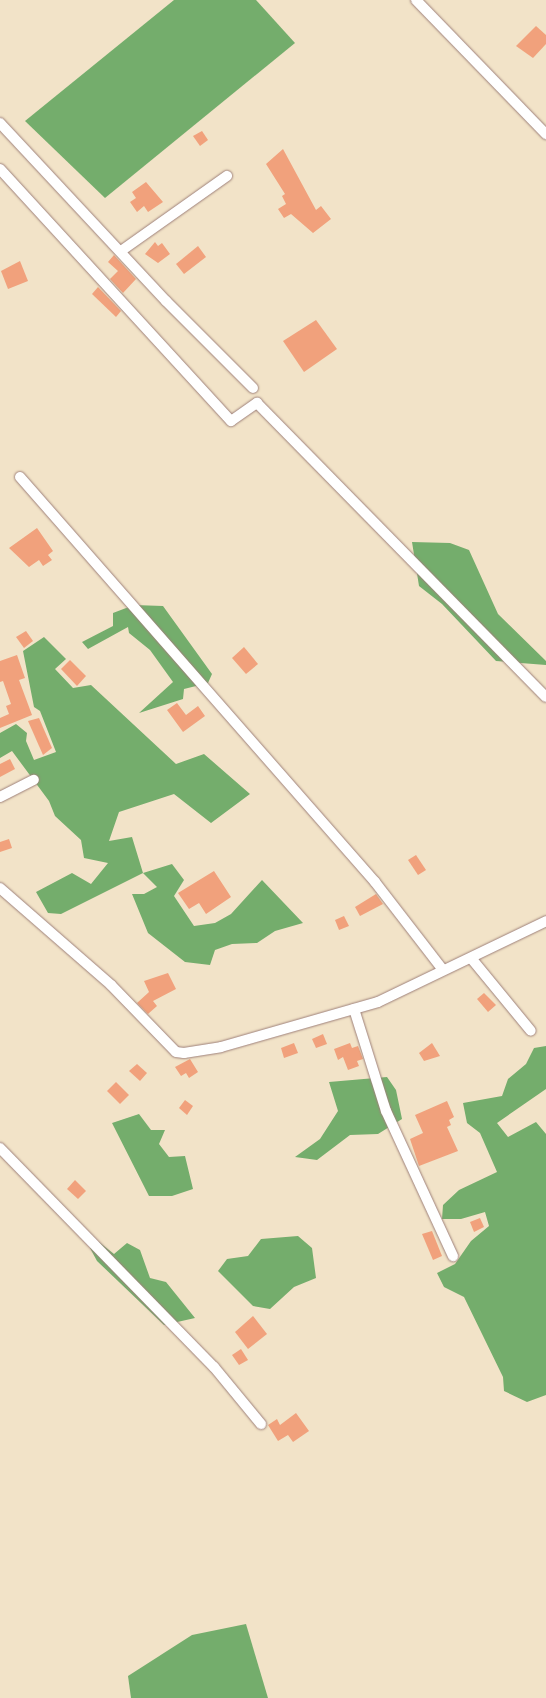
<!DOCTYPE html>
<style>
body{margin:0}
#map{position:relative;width:546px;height:1698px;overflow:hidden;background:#f2e3c8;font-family:Mynerve,sans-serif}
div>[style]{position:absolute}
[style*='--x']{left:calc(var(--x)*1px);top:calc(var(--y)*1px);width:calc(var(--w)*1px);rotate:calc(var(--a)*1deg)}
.forest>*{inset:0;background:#74ad6c}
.building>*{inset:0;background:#f1a17c}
.roads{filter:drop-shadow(0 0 1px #9e817a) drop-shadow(0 0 1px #9e817a)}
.street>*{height:10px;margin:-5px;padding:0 5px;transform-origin:5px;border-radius:5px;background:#fff}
span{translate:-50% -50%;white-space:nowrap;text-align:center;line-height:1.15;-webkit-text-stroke:3px #fff;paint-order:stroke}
</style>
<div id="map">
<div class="forest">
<div style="clip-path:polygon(174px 0,256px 0,295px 43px,105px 198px,25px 121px)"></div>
<div style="clip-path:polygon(412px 542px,450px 543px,469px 550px,498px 614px,546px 661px,546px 665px,496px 661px,442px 604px,419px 586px)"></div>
<div style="clip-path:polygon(134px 605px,163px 606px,212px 674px,208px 683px,184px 689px,183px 699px,139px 713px,173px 682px,150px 650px,129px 633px,128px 627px,88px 649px,82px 642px,113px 626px,113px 613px)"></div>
<div style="clip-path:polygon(44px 637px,66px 659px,55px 669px,73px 688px,91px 685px,176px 764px,204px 754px,250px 794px,211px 823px,174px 794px,119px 812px,109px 841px,132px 837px,143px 873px,172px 864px,184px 880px,174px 896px,194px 926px,215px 923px,231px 914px,262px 880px,303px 923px,275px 931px,257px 943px,232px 944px,215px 950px,210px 965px,185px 962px,148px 933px,132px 894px,144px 894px,157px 887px,143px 873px,61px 914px,48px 913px,36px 892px,72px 873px,91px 884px,108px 863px,84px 858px,81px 840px,55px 816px,49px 801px,12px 751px,0 758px,0 733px,16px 724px,27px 733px,26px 741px,34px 760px,56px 752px,40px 711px,34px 707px,23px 651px)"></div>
<div style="clip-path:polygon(546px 1046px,546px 1089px,497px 1123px,508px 1137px,536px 1122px,546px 1134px,546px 1395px,527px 1402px,504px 1391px,503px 1377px,464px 1297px,444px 1287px,437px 1273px,455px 1264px,471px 1241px,489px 1226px,485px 1212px,461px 1219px,442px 1219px,443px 1205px,459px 1190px,497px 1172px,480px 1133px,467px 1123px,463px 1103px,502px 1096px,508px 1079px,526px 1064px,534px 1048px)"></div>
<div style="clip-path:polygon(387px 1077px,396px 1090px,402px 1119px,378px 1134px,350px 1135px,317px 1160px,295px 1157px,320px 1139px,338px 1111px,329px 1082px)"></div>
<div style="clip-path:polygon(139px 1114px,151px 1130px,165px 1130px,159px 1144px,169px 1157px,185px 1156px,193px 1189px,172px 1196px,149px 1196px,112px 1123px)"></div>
<div style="clip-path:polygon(298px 1236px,312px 1248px,316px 1278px,294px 1287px,270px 1309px,253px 1306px,218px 1271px,227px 1259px,248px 1256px,261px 1239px)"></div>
<div style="clip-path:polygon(99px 1242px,114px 1254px,127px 1243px,140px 1250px,150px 1278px,166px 1282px,195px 1318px,164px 1325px,97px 1261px,90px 1248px)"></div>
<div style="clip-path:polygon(246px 1624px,268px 1698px,131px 1698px,128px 1676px,192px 1635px)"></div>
</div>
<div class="building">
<div style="clip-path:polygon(536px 26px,546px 35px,546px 44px,533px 58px,516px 46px)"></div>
<div style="clip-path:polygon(202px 131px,208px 140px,200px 146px,193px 136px)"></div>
<div style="clip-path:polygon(283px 149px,316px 210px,321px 206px,331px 219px,313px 233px,291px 214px,284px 218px,278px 209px,286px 204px,282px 196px,285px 194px,266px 164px)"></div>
<div style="clip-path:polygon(146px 182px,163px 202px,148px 212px,144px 206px,137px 212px,130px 202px,136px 198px,132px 192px)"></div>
<div style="clip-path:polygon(155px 242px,158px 246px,162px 243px,170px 254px,158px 263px,145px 254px)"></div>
<div style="clip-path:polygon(198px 246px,206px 257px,184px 274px,176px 264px)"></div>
<div style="clip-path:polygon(114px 255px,136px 279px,123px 293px,110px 279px,118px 271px,108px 262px)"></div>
<div style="clip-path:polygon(20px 261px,28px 281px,8px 289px,1px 271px)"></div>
<div style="clip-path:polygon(98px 287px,121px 311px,116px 317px,92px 294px)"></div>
<div style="clip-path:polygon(316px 320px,337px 349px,304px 372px,283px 341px)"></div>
<div style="clip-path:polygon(37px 528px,53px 551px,48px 555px,52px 560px,43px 566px,39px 560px,29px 567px,9px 548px)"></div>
<div style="clip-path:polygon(26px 631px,33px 641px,24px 648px,16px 637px)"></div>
<div style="clip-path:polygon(244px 647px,258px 664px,246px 674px,232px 658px)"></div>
<div style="clip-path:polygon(17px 655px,25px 678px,19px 680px,32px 715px,0 728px,0 718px,9px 714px,6px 706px,11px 704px,3px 681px,0 682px,0 661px)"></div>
<div style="clip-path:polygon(70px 660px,86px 676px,77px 686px,61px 669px)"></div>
<div style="clip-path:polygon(177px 703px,186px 715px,198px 706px,205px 716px,183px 732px,167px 710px)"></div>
<div style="clip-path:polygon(39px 718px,52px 748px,43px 755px,28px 721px)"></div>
<div style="clip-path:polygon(10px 759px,15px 769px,0 777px,0 764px)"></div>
<div style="clip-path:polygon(9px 839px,12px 848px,0 852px,0 842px)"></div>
<div style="clip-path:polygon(416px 855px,426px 870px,418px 875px,408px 860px)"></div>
<div style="clip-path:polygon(214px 871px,231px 897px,206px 914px,199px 903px,189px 909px,178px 893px)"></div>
<div style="clip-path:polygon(376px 894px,383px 904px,360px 916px,355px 907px)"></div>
<div style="clip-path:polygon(344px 916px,349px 926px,339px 930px,335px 920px)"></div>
<div style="clip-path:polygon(168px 973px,176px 989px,153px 1001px,157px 1006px,148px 1014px,137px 1003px,149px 992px,144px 981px)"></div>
<div style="clip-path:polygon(484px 993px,496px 1005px,488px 1012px,477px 999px)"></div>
<div style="clip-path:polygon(323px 1034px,327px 1044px,316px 1048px,312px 1039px)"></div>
<div style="clip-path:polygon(294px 1043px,298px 1053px,284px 1058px,281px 1048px)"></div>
<div style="clip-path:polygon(350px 1043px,352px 1048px,358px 1046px,363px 1059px,357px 1061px,359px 1066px,348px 1070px,343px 1057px,338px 1060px,334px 1049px)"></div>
<div style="clip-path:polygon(432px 1043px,440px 1056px,424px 1061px,419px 1053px)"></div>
<div style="clip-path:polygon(190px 1059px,198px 1072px,189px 1078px,186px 1073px,181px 1076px,175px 1067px)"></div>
<div style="clip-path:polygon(137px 1064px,147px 1073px,140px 1081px,129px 1071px)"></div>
<div style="clip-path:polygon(116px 1082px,129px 1095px,120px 1104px,107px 1091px)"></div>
<div style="clip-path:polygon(185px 1100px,193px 1106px,187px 1115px,179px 1108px)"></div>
<div style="clip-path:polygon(447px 1101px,454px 1117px,449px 1120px,451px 1125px,447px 1127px,458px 1151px,419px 1166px,410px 1139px,423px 1133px,415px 1115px)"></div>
<div style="clip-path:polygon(75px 1180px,86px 1191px,78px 1199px,67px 1189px)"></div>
<div style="clip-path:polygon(480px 1218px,484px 1227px,474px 1232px,470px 1222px)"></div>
<div style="clip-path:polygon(432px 1231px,442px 1256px,433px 1260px,422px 1234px)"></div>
<div style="clip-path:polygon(253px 1316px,267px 1334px,248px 1349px,235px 1332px)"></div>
<div style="clip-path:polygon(241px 1349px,248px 1360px,239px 1365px,232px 1355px)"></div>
<div style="clip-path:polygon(296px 1413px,309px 1431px,293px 1442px,288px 1435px,278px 1441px,268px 1425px,277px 1419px,280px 1425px)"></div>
</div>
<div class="roads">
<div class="street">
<div style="--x:416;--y:0;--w:187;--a:45.9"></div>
<div style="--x:0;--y:123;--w:243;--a:47"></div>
<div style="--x:166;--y:301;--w:123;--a:45"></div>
<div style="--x:0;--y:169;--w:342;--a:47.5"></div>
<div style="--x:231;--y:421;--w:32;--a:-35"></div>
<div style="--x:257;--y:403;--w:412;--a:45.5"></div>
<div style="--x:121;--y:251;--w:130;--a:-35.3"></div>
<div style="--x:20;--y:477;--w:539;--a:48.76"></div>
<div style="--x:375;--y:882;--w:111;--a:52.3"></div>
<div style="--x:0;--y:797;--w:38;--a:-27"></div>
<div style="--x:0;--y:888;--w:147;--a:41.1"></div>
<div style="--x:111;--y:985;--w:93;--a:45.9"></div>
<div style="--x:176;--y:1052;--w:8;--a:7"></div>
<div style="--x:184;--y:1053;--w:37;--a:-9"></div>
<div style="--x:221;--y:1047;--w:163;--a:-16"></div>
<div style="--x:378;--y:1002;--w:187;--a:-25.7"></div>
<div style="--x:471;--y:958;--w:94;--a:50.6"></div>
<div style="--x:354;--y:1009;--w:107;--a:72.6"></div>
<div style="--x:386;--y:1111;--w:160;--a:65.2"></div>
<div style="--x:0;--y:1148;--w:306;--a:45.7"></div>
<div style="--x:214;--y:1367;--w:74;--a:50.5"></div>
</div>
</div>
</div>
